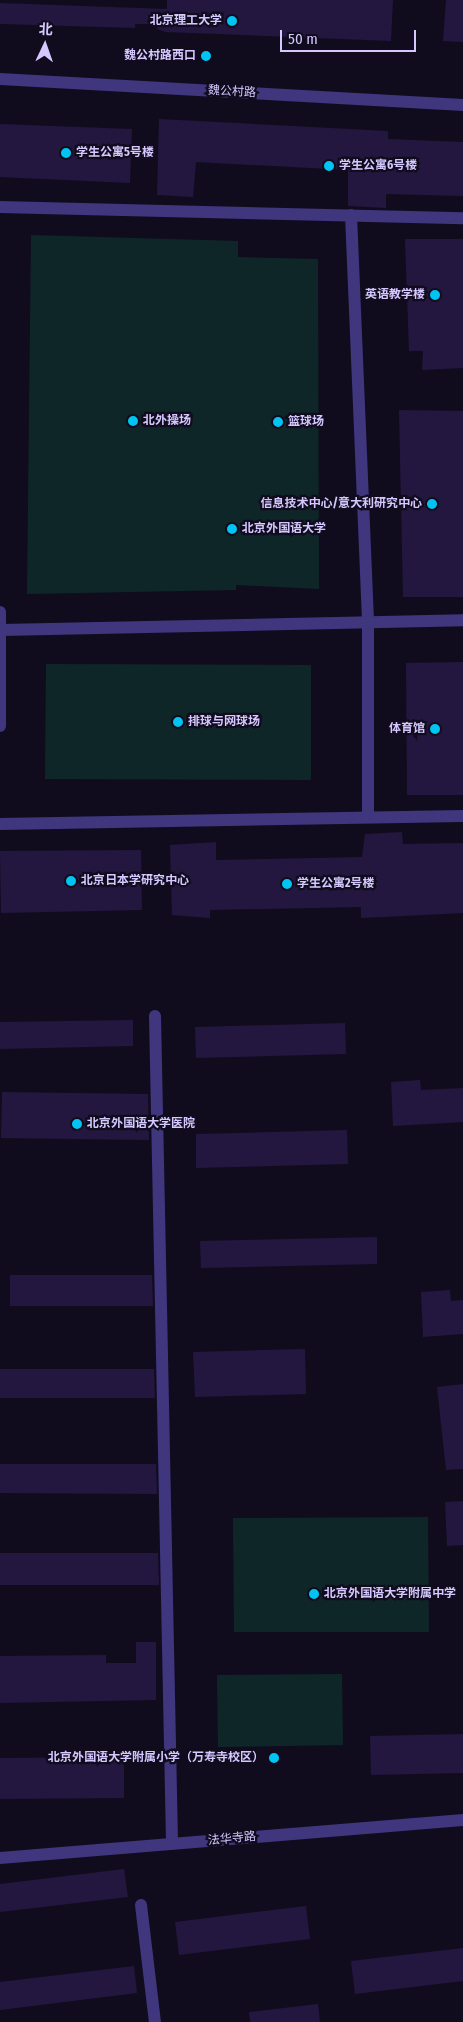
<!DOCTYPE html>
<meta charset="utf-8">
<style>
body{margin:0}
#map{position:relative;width:463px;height:2022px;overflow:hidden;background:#100c1e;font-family:"Fira Sans Condensed","Noto Sans SC",sans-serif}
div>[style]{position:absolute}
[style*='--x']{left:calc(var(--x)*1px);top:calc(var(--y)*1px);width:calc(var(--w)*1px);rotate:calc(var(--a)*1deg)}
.green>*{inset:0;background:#0f2628}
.building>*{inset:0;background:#23173f}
.minor>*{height:12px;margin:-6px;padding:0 6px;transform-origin:6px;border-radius:6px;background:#3f367e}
.dots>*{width:14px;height:14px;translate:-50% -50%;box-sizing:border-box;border:2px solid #100c1e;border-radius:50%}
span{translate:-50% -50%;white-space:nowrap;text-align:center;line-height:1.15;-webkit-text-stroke:4.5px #100c1e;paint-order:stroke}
.poi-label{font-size:12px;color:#d4c8ff;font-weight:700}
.right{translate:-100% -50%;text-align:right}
.left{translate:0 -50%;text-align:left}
.street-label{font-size:12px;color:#d4c8ff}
.north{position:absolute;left:20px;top:20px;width:50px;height:50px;-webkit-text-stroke:4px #100c1e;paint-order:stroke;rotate:3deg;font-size:14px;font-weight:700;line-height:20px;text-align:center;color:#d4c8ff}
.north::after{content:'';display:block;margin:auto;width:18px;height:22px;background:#d4c8ff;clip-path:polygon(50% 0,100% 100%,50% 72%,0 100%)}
.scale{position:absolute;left:280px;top:30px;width:136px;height:22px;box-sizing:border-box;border:2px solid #d4c8ff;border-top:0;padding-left:6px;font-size:15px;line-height:18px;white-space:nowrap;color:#d4c8ff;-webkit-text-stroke:4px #100c1e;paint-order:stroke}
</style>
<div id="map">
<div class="green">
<div style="clip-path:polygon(31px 235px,238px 241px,238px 257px,318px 259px,319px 589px,236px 585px,236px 590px,27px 594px)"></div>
<div style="clip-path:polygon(46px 664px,311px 665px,311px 780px,45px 779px)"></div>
<div style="clip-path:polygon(428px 1517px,429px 1632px,234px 1632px,233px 1518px)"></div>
<div style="clip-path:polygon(342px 1674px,343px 1745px,218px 1747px,217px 1675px)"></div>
</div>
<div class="building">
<div style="clip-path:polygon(167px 0,393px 0,391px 41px,166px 32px,157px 29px,157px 24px,135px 24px,135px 28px,0 24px,0 3px,167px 9px)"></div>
<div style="clip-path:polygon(446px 0,463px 0,463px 42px,443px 41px)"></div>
<div style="clip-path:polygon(159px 119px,388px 131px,388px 139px,463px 142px,463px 196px,386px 194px,386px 208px,348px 206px,348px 170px,196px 162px,193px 197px,157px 195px)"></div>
<div style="clip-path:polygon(0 124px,132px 129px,130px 183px,0 177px)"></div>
<div style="clip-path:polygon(405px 239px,463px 239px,463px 368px,422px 370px,423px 351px,409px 351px)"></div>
<div style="clip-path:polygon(399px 410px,463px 411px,463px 597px,403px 597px)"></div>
<div style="clip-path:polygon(463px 662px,463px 795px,407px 795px,406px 663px)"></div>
<div style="clip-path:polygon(402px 832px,403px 844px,463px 843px,463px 913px,361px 918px,361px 907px,210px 910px,210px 918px,172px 915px,170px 845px,216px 842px,216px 860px,362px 857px,365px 834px)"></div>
<div style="clip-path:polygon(141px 850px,142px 910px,1px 913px,0 851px)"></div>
<div style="clip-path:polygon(133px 1020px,133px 1046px,0 1049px,0 1022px)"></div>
<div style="clip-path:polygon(345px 1023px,346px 1054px,196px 1058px,195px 1027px)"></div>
<div style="clip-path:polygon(420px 1080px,421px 1090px,463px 1088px,463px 1122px,393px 1126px,391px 1082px)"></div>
<div style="clip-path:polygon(2px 1092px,148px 1094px,149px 1140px,1px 1138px)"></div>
<div style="clip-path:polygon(347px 1130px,348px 1164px,196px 1168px,196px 1134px)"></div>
<div style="clip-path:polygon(377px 1237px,377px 1264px,201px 1268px,200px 1241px)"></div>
<div style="clip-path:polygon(10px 1275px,152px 1275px,153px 1306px,10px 1306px)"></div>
<div style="clip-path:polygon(450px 1290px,451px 1301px,463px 1300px,463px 1334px,423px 1337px,421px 1292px)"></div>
<div style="clip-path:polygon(305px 1349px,306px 1394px,195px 1397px,193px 1352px)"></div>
<div style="clip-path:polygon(0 1369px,154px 1369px,155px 1398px,0 1398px)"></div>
<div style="clip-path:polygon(463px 1384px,463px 1469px,446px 1470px,437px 1387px)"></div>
<div style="clip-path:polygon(0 1464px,156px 1464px,157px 1494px,0 1493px)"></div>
<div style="clip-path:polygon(463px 1501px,463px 1545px,447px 1546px,445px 1502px)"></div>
<div style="clip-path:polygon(0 1553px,158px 1553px,159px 1585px,0 1585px)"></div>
<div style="clip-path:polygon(136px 1642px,156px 1642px,156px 1700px,0 1703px,0 1656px,106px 1655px,106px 1663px,136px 1663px)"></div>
<div style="clip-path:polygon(463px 1734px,463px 1773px,371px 1775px,370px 1736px)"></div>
<div style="clip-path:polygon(124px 1757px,124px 1798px,0 1799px,0 1758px)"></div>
<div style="clip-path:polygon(124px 1869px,128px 1897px,0 1912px,0 1884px)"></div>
<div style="clip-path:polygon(306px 1906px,310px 1939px,179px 1955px,175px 1922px)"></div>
<div style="clip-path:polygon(463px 1948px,463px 1981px,355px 1994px,351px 1961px)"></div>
<div style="clip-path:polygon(134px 1966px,137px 1993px,0 2010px,0 1982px)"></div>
<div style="clip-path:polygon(318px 2004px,320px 2022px,250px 2022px,249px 2012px)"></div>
</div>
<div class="minor">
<div style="--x:0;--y:79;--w:464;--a:3.2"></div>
<div style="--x:0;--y:207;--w:463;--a:1.4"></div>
<div style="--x:351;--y:215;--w:408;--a:87.6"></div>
<div style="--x:368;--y:623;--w:194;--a:90"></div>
<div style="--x:0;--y:612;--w:114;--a:90"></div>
<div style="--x:1;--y:630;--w:462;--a:-1.2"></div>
<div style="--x:0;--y:824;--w:463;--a:-1"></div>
<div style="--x:155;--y:1016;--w:828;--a:88.82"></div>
<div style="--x:0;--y:1858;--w:465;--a:-4.7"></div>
<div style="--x:141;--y:1905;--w:118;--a:83.2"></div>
</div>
<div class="dots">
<div style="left:232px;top:21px;background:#00c5f3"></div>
<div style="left:206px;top:56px;background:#00c5f3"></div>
<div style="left:66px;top:153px;background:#00c5f3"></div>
<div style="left:329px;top:166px;background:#00c5f3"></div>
<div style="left:435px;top:295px;background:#00c5f3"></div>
<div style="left:133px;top:421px;background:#00c5f3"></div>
<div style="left:278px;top:422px;background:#00c5f3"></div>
<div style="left:432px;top:504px;background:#00c5f3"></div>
<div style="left:232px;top:529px;background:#00c5f3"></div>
<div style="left:178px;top:722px;background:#00c5f3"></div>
<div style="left:435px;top:729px;background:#00c5f3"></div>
<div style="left:71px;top:881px;background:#00c5f3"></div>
<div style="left:287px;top:884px;background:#00c5f3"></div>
<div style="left:77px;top:1124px;background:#00c5f3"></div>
<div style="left:314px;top:1594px;background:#00c5f3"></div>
<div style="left:274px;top:1758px;background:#00c5f3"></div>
</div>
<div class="poi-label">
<span class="right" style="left:222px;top:21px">北京理工大学</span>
<span class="right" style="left:196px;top:56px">魏公村路西口</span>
<span class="left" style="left:76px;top:153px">学生公寓5号楼</span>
<span class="left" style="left:339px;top:166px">学生公寓6号楼</span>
<span class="right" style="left:425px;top:295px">英语教学楼</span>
<span class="left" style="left:143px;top:421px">北外操场</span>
<span class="left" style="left:288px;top:422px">篮球场</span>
<span class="right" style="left:422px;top:504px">信息技术中心/意大利研究中心</span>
<span class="left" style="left:242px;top:529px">北京外国语大学</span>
<span class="left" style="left:188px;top:722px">排球与网球场</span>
<span class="right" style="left:425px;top:729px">体育馆</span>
<span class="left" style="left:81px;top:881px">北京日本学研究中心</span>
<span class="left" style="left:297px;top:884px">学生公寓2号楼</span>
<span class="left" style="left:87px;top:1124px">北京外国语大学医院</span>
<span class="left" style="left:324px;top:1594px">北京外国语大学附属中学</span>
<span class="right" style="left:264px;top:1758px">北京外国语大学附属小学（万寿寺校区）</span>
</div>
<div class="street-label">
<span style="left:232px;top:92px;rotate:3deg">魏公村路</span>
<span style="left:232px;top:1839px;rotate:-5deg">法华寺路</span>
</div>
<div class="north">北</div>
<div class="scale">50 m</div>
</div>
